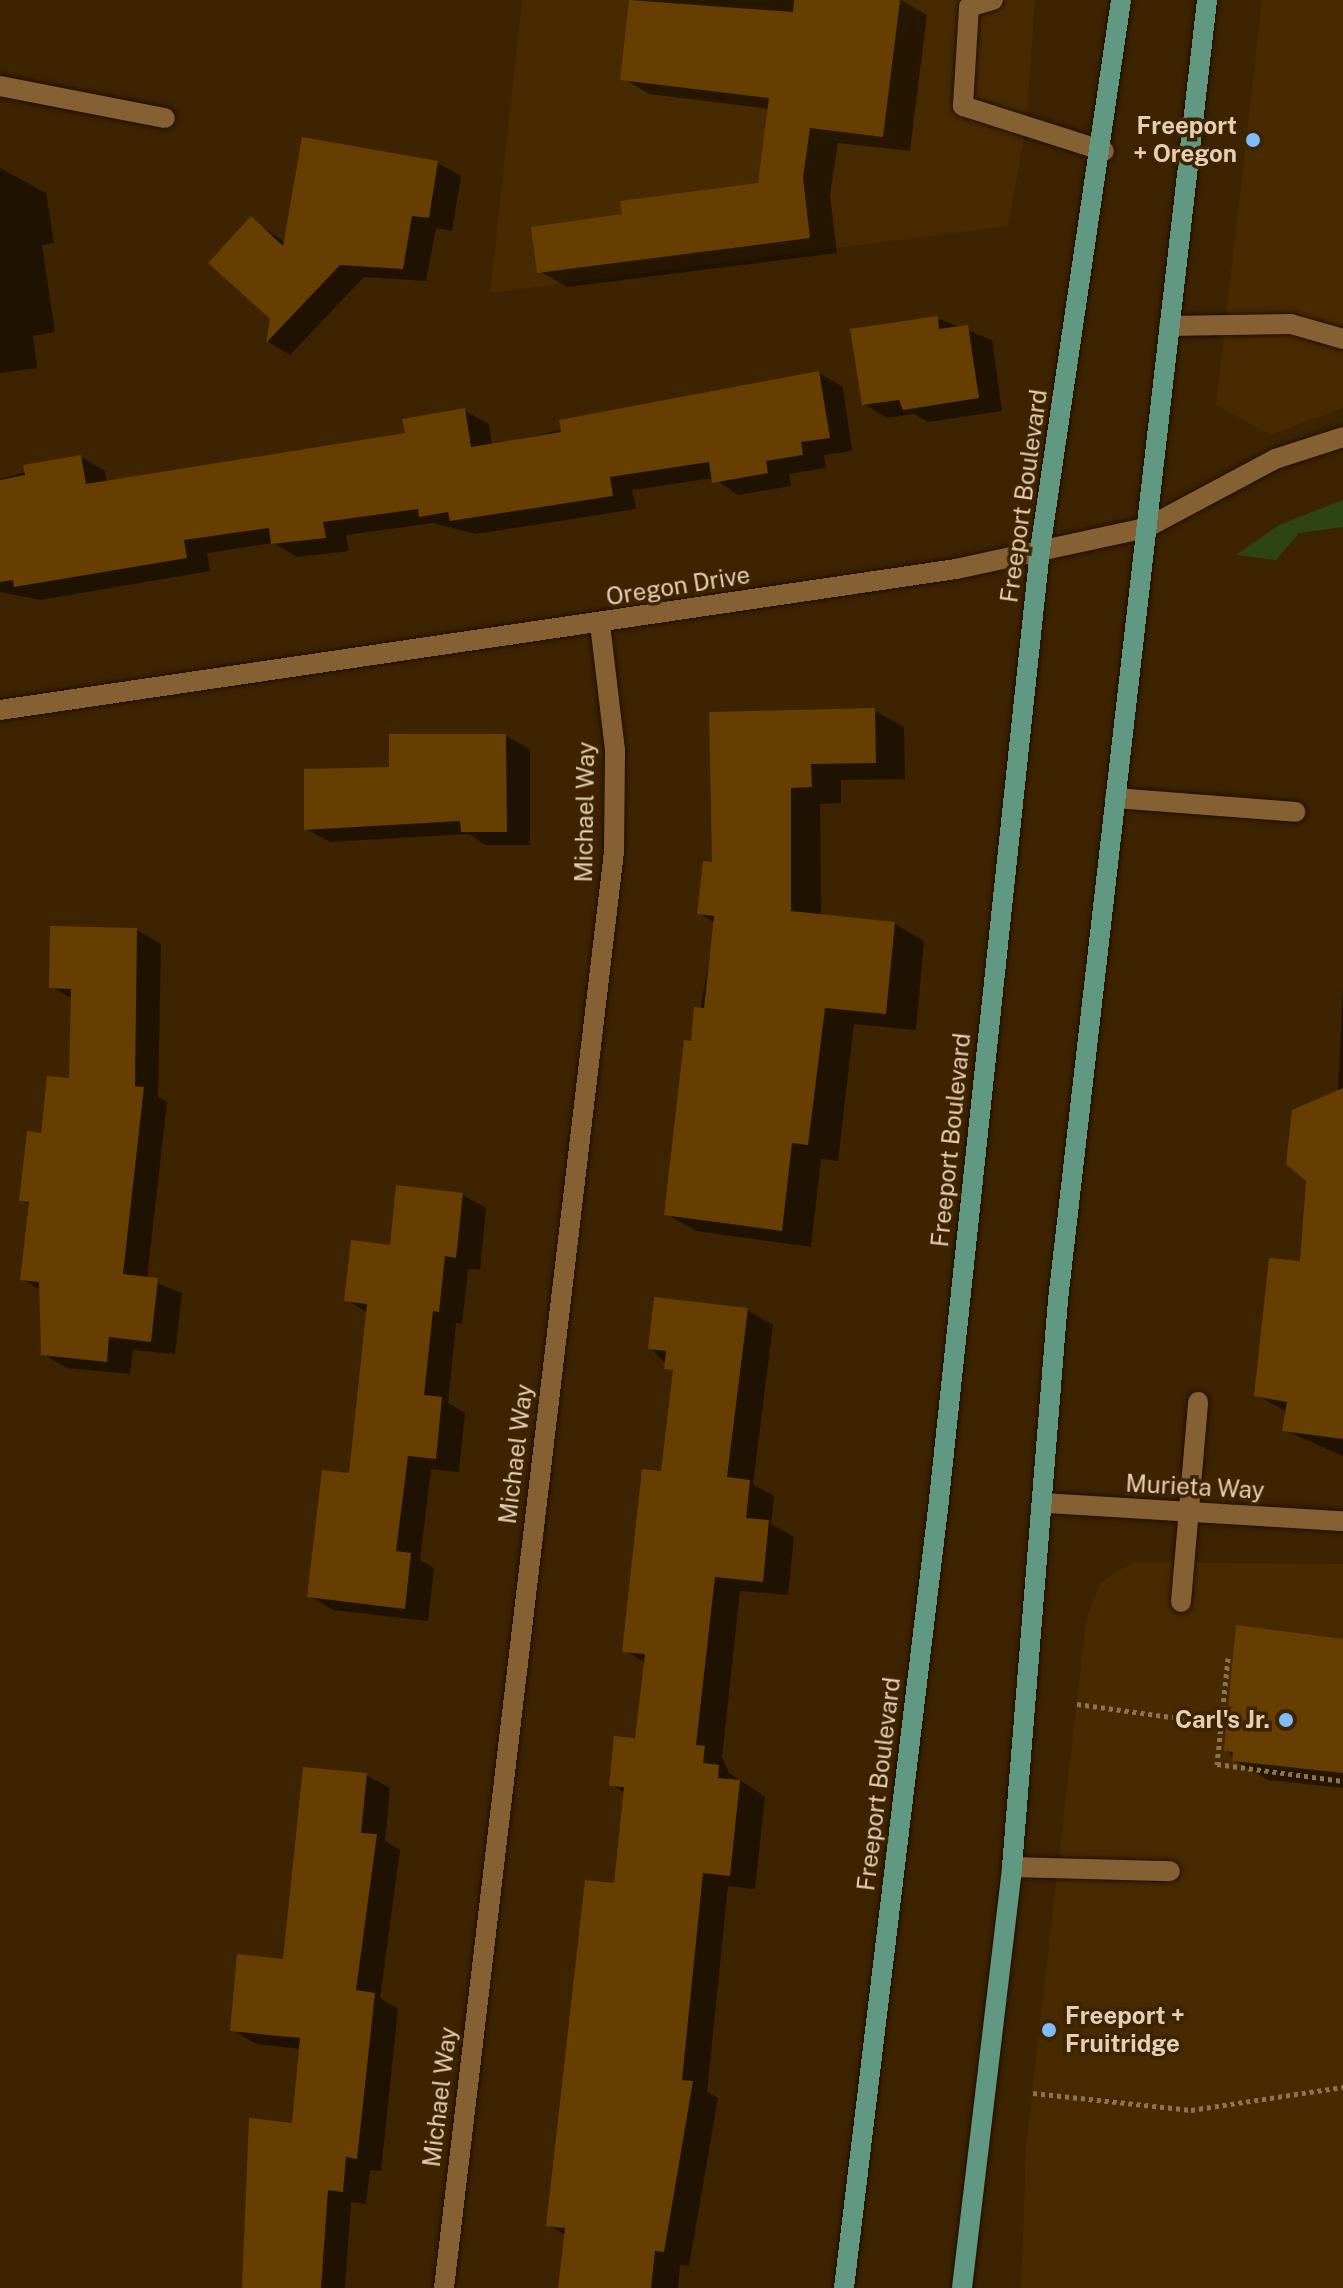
<!DOCTYPE html>
<style>
body{margin:0}
#map{position:relative;width:1343px;height:2288px;overflow:hidden;background:#3d2300;font-family:"Public Sans",sans-serif}
div>[style]{position:absolute}
[style*='--x']{left:calc(var(--x)*1px);top:calc(var(--y)*1px);width:calc(var(--w)*1px);rotate:calc(var(--a)*1deg)}
.built>*{inset:0;background:#482a00}
.green>*{inset:0;background:#2f4413}
.shadow>*{inset:0;background:#0007}
.building>*{inset:0;background:#663e01}
.path>*{height:5px;margin-top:-2.5px;transform-origin:0;background:repeating-linear-gradient(90deg,#8c7356 0 4px,transparent 0 8px)}
.roads{filter:drop-shadow(0 0 2px #1f0e00) drop-shadow(0 0 2px #1f0e00)}
.service>*{height:20px;margin:-10px;padding:0 10px;transform-origin:10px;border-radius:10px;background:#856033}
.minor>*{height:20px;margin:-10px;padding:0 10px;transform-origin:10px;border-radius:10px;background:#856033}
.primary>*{height:20px;margin:-10px;padding:0 10px;transform-origin:10px;border-radius:10px;background:#609882}
.dots>*{width:22px;height:22px;translate:-50% -50%;box-sizing:border-box;border:4px solid #3d2300;border-radius:50%}
span{translate:-50% -50%;white-space:nowrap;text-align:center;line-height:1.15;-webkit-text-stroke:7px #3d2300;paint-order:stroke}
.poi-label{font-size:24px;color:#e4ceb7;font-weight:700}
.right{translate:-100% -50%;text-align:right}
.left{translate:0 -50%;text-align:left}
.street-label{font-size:24px;color:#e4ceb7}
</style>
<div id="map">
<div class="built">
<div style="clip-path:polygon(522px 0,1035px 0,1026px 128px,1008px 226px,490px 293px)"></div>
<div style="clip-path:polygon(1262px 0,1343px 0,1343px 408px,1270px 435px,1216px 405px)"></div>
<div style="clip-path:polygon(1132px 1562px,1343px 1564px,1343px 2288px,1021px 2288px,1026px 2146px,1086px 1620px,1101px 1582px)"></div>
</div>
<div class="green">
<div style="clip-path:polygon(1343px 500px,1343px 527px,1299px 533px,1276px 560px,1236px 555px,1279px 525px)"></div>
</div>
<div class="shadow">
<div style="clip-path:polygon(631px 0,901px 0,927px 15px,910px 151px,838px 143px,830px 195px,837px 253px,567px 287px,539px 271px,624px 216px,760px 185px,770px 109px,649px 94px,622px 78px)"></div>
<div style="clip-path:polygon(438px 163px,461px 176px,452px 231px,436px 228px,426px 281px,364px 277px,290px 355px,268px 342px,272px 319px,251px 219px,285px 242px)"></div>
<div style="clip-path:polygon(0 168px,46px 193px,54px 243px,42px 245px,55px 332px,33px 336px,37px 368px,0 373px)"></div>
<div style="clip-path:polygon(937px 318px,992px 340px,1002px 411px,929px 422px,914px 414px,887px 418px,864px 404px)"></div>
<div style="clip-path:polygon(819px 373px,843px 387px,852px 451px,824px 455px,826px 468px,789px 474px,791px 486px,738px 495px,713px 478px,632px 490px,636px 509px,476px 534px,433px 523px,346px 535px,349px 551px,297px 557px,273px 543px,207px 553px,210px 571px,40px 600px,0 592px,0 479px,81px 457px,105px 471px,107px 483px,407px 435px,465px 411px,489px 424px,492px 445px)"></div>
<div style="clip-path:polygon(874px 710px,904px 727px,905px 779px,841px 780px,841px 803px,820px 804px,821px 916px,895px 924px,924px 941px,916px 1030px,854px 1024px,838px 1161px,821px 1159px,811px 1247px,696px 1231px,666px 1214px,715px 923px,699px 913px,714px 864px,711px 714px)"></div>
<div style="clip-path:polygon(506px 736px,530px 749px,530px 845px,486px 845px,469px 834px,330px 842px,306px 829px,391px 769px)"></div>
<div style="clip-path:polygon(137px 930px,161px 944px,158px 1097px,167px 1102px,147px 1279px,182px 1293px,175px 1354px,133px 1350px,130px 1374px,67px 1368px,43px 1354px,41px 1290px,22px 1279px,31px 1206px,21px 1200px,71px 1081px,73px 999px,51px 987px)"></div>
<div style="clip-path:polygon(1343px 987px,1343px 1456px,1284px 1430px,1287px 1412px,1257px 1395px,1302px 1263px,1338px 1092px)"></div>
<div style="clip-path:polygon(463px 1195px,486px 1208px,480px 1270px,468px 1269px,462px 1324px,456px 1323px,448px 1403px,465px 1413px,459px 1472px,431px 1469px,420px 1560px,434px 1568px,428px 1621px,333px 1610px,309px 1596px,351px 1475px,368px 1313px,347px 1300px,391px 1248px)"></div>
<div style="clip-path:polygon(747px 1310px,773px 1325px,753px 1484px,774px 1496px,771px 1524px,794px 1537px,788px 1595px,740px 1591px,722px 1757px,729px 1773px,765px 1797px,755px 1889px,728px 1886px,707px 2092px,718px 2098px,689px 2266px,680px 2265px,678px 2288px,561px 2288px,566px 2235px,548px 2225px,616px 1885px,626px 1793px,611px 1785px,636px 1741px,646px 1663px,624px 1650px,663px 1473px,675px 1373px,650px 1348px)"></div>
<div style="clip-path:polygon(1343px 1641px,1343px 1788px,1268px 1780px,1234px 1760px,1227px 1750px)"></div>
<div style="clip-path:polygon(366px 1775px,390px 1788px,385px 1841px,400px 1850px,380px 1998px,398px 2009px,381px 2171px,370px 2170px,366px 2204px,351px 2202px,345px 2288px,244px 2288px,251px 2121px,294px 2125px,301px 2049px,256px 2044px,232px 2030px,285px 1961px)"></div>
</div>
<div class="building">
<div style="clip-path:polygon(629px 0,793px 12px,794px 0,900px 0,883px 137px,810px 128px,803px 178px,810px 238px,537px 273px,531px 227px,622px 214px,620px 201px,758px 183px,769px 98px,620px 80px)"></div>
<div style="clip-path:polygon(302px 137px,438px 161px,429px 218px,412px 216px,403px 269px,340px 265px,266px 343px,270px 319px,208px 263px,251px 216px,283px 246px)"></div>
<div style="clip-path:polygon(938px 316px,939px 329px,968px 325px,979px 398px,903px 410px,899px 400px,862px 405px,850px 329px)"></div>
<div style="clip-path:polygon(819px 371px,830px 438px,801px 442px,803px 455px,766px 461px,768px 473px,712px 483px,709px 462px,610px 477px,613px 496px,450px 521px,448px 512px,419px 517px,418px 509px,323px 522px,326px 538px,271px 544px,269px 528px,184px 540px,187px 558px,14px 587px,13px 580px,0 582px,0 480px,25px 475px,23px 465px,81px 455px,86px 484px,405px 433px,402px 419px,465px 408px,471px 447px,561px 432px,559px 420px)"></div>
<div style="clip-path:polygon(875px 708px,876px 763px,811px 764px,812px 787px,791px 788px,791px 911px,895px 922px,886px 1014px,825px 1008px,808px 1145px,792px 1143px,782px 1231px,664px 1215px,684px 1040px,691px 1041px,694px 1007px,704px 1008px,714px 916px,697px 914px,703px 861px,712px 862px,709px 712px)"></div>
<div style="clip-path:polygon(389px 734px,506px 734px,507px 832px,461px 832px,460px 821px,304px 830px,304px 769px,389px 767px)"></div>
<div style="clip-path:polygon(50px 926px,137px 928px,135px 1086px,144px 1087px,123px 1274px,158px 1278px,151px 1342px,109px 1337px,107px 1362px,41px 1355px,39px 1282px,20px 1280px,29px 1202px,19px 1201px,27px 1131px,41px 1133px,47px 1076px,69px 1078px,71px 989px,49px 988px)"></div>
<div style="clip-path:polygon(1343px 1088px,1343px 1439px,1282px 1431px,1287px 1402px,1254px 1396px,1269px 1258px,1300px 1261px,1306px 1181px,1286px 1164px,1292px 1110px)"></div>
<div style="clip-path:polygon(396px 1185px,463px 1193px,456px 1258px,445px 1256px,439px 1312px,433px 1311px,424px 1395px,442px 1397px,436px 1459px,408px 1456px,396px 1551px,411px 1553px,405px 1609px,307px 1597px,322px 1470px,349px 1473px,367px 1304px,344px 1301px,351px 1240px,390px 1245px)"></div>
<div style="clip-path:polygon(654px 1297px,748px 1308px,727px 1477px,750px 1480px,746px 1518px,769px 1520px,763px 1582px,715px 1577px,696px 1745px,705px 1746px,703px 1763px,719px 1765px,718px 1778px,740px 1780px,730px 1876px,703px 1873px,682px 2080px,693px 2081px,664px 2252px,655px 2251px,651px 2288px,558px 2288px,565px 2228px,546px 2226px,585px 1880px,614px 1883px,624px 1787px,609px 1786px,614px 1736px,635px 1738px,645px 1654px,622px 1652px,642px 1469px,661px 1471px,673px 1370px,664px 1369px,666px 1351px,648px 1349px)"></div>
<div style="clip-path:polygon(1236px 1625px,1343px 1639px,1343px 1773px,1232px 1761px,1233px 1752px,1224px 1751px)"></div>
<div style="clip-path:polygon(303px 1767px,367px 1773px,361px 1833px,377px 1834px,356px 1990px,375px 1993px,357px 2159px,346px 2157px,343px 2192px,328px 2190px,321px 2288px,242px 2288px,249px 2118px,292px 2123px,300px 2038px,230px 2031px,237px 1954px,283px 1959px)"></div>
</div>
<div class="path">
<div style="--x:1228;--y:1658;--w:107;--a:95.9"></div>
<div style="--x:1217;--y:1764;--w:127;--a:7.7"></div>
<div style="--x:1077;--y:1704;--w:146;--a:7.9"></div>
<div style="--x:1033;--y:2093;--w:159;--a:6.1"></div>
<div style="--x:1191;--y:2110;--w:154;--a:-8.6"></div>
</div>
<div class="roads">
<div class="service">
<div style="--x:993;--y:0;--w:25;--a:164"></div>
<div style="--x:969;--y:7;--w:99;--a:93.5"></div>
<div style="--x:963;--y:106;--w:148;--a:17.7"></div>
<div style="--x:1169;--y:326;--w:122;--a:-0.9"></div>
<div style="--x:1291;--y:324;--w:54;--a:16.1"></div>
<div style="--x:1115;--y:798;--w:181;--a:4.4"></div>
<div style="--x:1181;--y:1602;--w:201;--a:-85.1"></div>
<div style="--x:1012;--y:1867;--w:158;--a:1.5"></div>
</div>
<div class="minor">
<div style="--x:0;--y:86;--w:168;--a:11"></div>
<div style="--x:0;--y:710;--w:966;--a:-8.39"></div>
<div style="--x:956;--y:569;--w:194;--a:-12.2"></div>
<div style="--x:1146;--y:528;--w:146;--a:-28.1"></div>
<div style="--x:1275;--y:459;--w:71;--a:-17.9"></div>
<div style="--x:1045;--y:1503;--w:299;--a:3.5"></div>
<div style="--x:444;--y:2288;--w:1447;--a:-83.25"></div>
<div style="--x:614;--y:851;--w:101;--a:-89.4"></div>
<div style="--x:615;--y:750;--w:126;--a:-96.8"></div>
</div>
<div class="primary">
<div style="--x:844;--y:2288;--w:785;--a:-83.12"></div>
<div style="--x:938;--y:1509;--w:964;--a:-83.93"></div>
<div style="--x:1040;--y:550;--w:556;--a:-81.62"></div>
<div style="--x:962;--y:2288;--w:424;--a:-83.2"></div>
<div style="--x:1012;--y:1867;--w:569;--a:-85.36"></div>
<div style="--x:1058;--y:1300;--w:1309;--a:-83.46"></div>
</div>
</div>
<div class="dots">
<div style="left:1253px;top:140px;background:#7fbdfa"></div>
<div style="left:1286px;top:1720px;background:#7fbdfa"></div>
<div style="left:1049px;top:2030px;background:#7fbdfa"></div>
</div>
<div class="poi-label">
<span class="right" style="left:1237px;top:140px">Freeport<br>+ Oregon</span>
<span class="right" style="left:1270px;top:1720px">Carl's Jr.</span>
<span class="left" style="left:1065px;top:2030px">Freeport +<br>Fruitridge</span>
</div>
<div class="street-label">
<span style="left:1024px;top:496px;rotate:-82deg">Freeport Boulevard</span>
<span style="left:678px;top:586px;rotate:-9deg">Oregon Drive</span>
<span style="left:585px;top:812px;rotate:-89deg">Michael Way</span>
<span style="left:951px;top:1140px;rotate:-84deg">Freeport Boulevard</span>
<span style="left:516px;top:1454px;rotate:-83deg">Michael Way</span>
<span style="left:1195px;top:1487px;rotate:3deg">Murieta Way</span>
<span style="left:879px;top:1784px;rotate:-83deg">Freeport Boulevard</span>
<span style="left:440px;top:2097px;rotate:-83deg">Michael Way</span>
</div>
</div>
